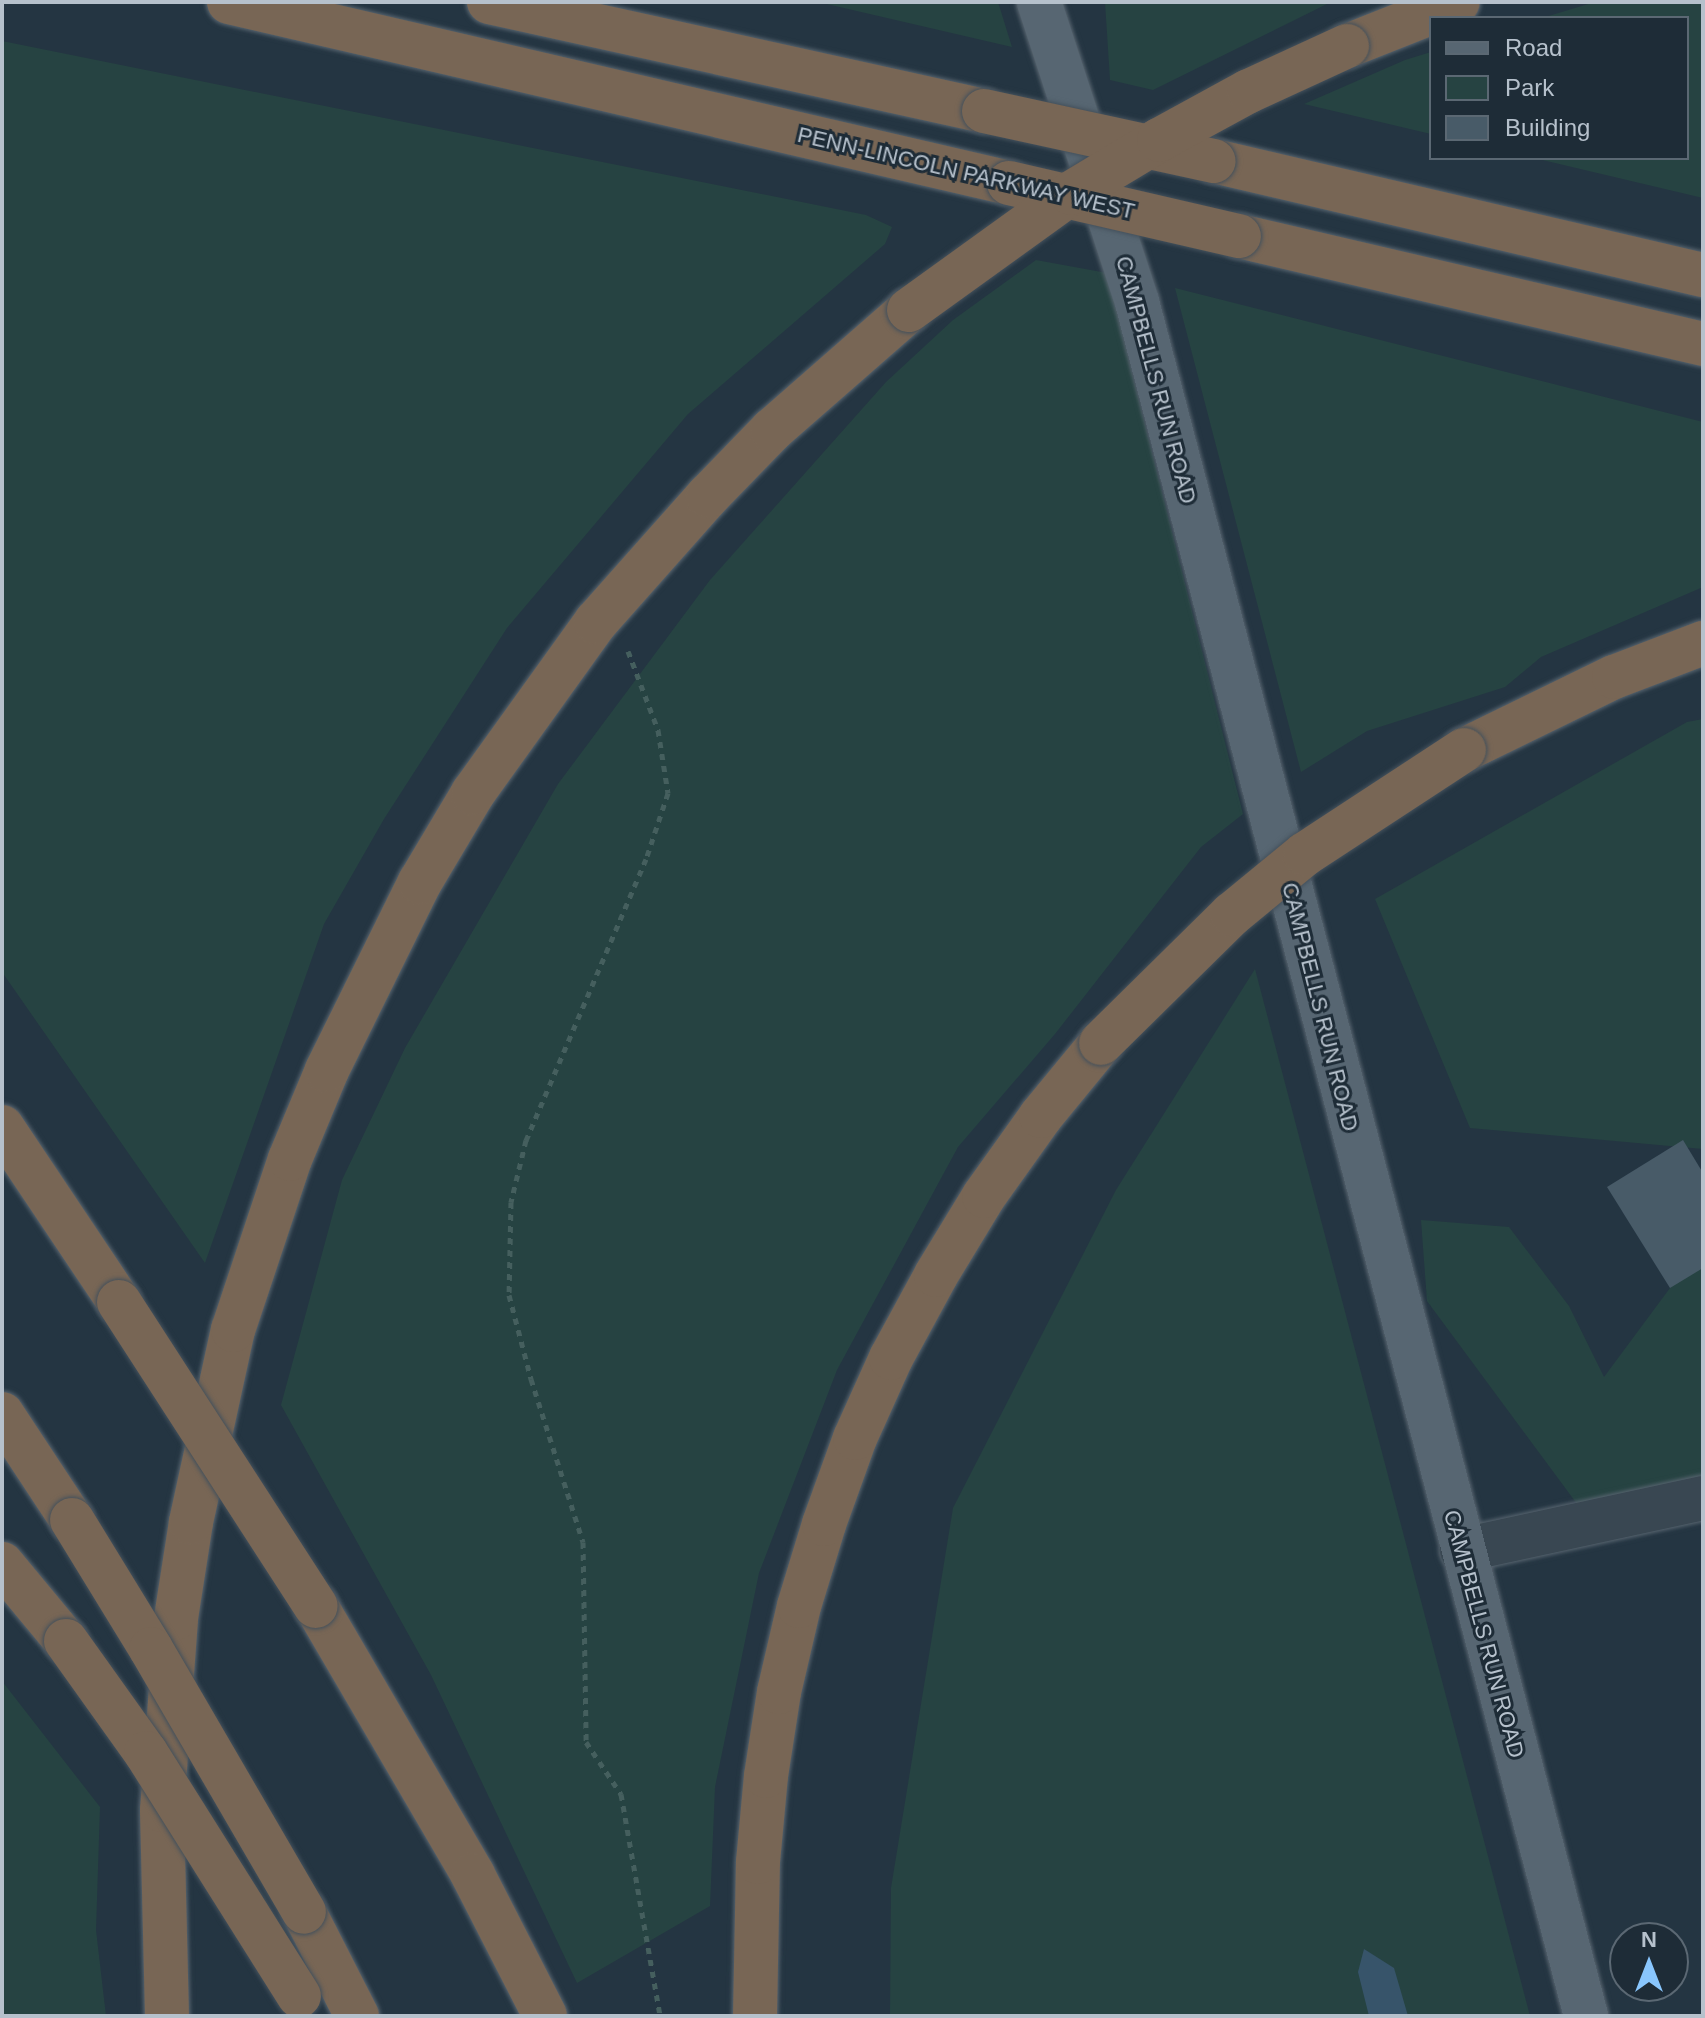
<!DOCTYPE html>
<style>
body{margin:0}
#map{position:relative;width:1705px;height:2018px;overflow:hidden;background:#243542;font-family:Helvetica,sans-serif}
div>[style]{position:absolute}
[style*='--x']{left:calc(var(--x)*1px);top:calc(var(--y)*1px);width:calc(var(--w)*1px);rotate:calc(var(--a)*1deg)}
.green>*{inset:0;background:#264342}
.water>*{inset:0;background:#37546a}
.building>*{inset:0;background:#485b68}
.path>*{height:5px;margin-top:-2.5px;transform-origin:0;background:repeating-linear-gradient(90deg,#455f5e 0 6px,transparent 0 12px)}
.roads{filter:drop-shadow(0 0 2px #57646f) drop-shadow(0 0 2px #57646f)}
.minor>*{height:44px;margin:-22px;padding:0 22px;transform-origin:22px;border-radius:22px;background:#394752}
.major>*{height:44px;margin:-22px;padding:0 22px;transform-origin:22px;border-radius:22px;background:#576672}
.highway>*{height:44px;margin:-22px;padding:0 22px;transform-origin:22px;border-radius:22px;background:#786655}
.bridges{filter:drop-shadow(0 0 2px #44515c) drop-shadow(0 0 2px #44515c)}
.highway-bridge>*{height:44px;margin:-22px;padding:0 22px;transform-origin:22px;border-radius:22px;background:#786655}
span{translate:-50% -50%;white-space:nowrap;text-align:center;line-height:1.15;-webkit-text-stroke:6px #1e2c37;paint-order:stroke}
.street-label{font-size:22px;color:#b6c1cc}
.frame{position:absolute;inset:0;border:4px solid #b6c1cc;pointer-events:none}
.legend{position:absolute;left:1429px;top:16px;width:260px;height:144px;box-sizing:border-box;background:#1e2c37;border:2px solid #5b6873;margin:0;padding:10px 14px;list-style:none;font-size:24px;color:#b6c1cc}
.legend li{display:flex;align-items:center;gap:16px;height:40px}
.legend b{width:40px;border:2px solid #5b6873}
.north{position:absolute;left:1609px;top:1922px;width:80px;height:80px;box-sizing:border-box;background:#1e2c37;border:2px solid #5b6873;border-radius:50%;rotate:0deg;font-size:22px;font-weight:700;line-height:32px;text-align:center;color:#b6c1cc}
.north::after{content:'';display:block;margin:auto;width:28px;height:36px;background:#89c6fd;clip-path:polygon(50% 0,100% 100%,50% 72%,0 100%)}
</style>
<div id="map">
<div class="green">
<div style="clip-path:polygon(818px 2px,998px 2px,1012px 47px)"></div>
<div style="clip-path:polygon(1105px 2px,1331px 2px,1153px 90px,1110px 80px)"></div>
<div style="clip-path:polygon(1595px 2px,1703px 2px,1703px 198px,1534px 158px,1687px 158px,1687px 18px,1542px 18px)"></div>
<div style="clip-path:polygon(2px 41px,866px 215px,892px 227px,885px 244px,688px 414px,507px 628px,384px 819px,324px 924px,205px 1263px,2px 972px)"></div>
<div style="clip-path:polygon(1431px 52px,1431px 134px,1304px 104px,1405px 60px)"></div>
<div style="clip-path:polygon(1036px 260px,1107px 273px,1243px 814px,1201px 847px,1055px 1034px,958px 1147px,837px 1370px,759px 1573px,715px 1787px,710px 1906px,577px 1983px,431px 1675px,281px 1405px,342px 1180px,405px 1048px,558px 784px,710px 580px,886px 382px,953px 320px)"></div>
<div style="clip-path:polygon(1175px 288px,1703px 422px,1703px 587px,1541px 657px,1505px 687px,1367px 731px,1301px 772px)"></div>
<div style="clip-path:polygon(1703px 719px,1703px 1149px,1470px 1128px,1375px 899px,1687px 722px)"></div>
<div style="clip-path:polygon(1255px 969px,1530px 2016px,890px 2016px,891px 1888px,953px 1508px,1116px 1190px)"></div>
<div style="clip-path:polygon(1421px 1220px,1509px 1227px,1569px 1306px,1604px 1377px,1670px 1288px,1703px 1257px,1703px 1482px,1580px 1508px,1427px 1301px)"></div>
<div style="clip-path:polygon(2px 1681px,100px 1807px,96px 1930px,106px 2016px,2px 2016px)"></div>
</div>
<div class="water">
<div style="clip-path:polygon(1364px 1949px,1394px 1968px,1408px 2016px,1369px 2016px,1358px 1972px)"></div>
</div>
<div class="building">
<div style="clip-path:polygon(1683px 1140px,1703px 1173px,1703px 1268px,1670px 1288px,1607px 1187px)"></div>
</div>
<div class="path">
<div style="--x:628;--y:651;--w:85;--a:69.2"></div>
<div style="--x:658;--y:730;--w:64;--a:81"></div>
<div style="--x:668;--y:793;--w:70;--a:108.4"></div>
<div style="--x:646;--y:859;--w:306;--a:113.1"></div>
<div style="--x:526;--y:1140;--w:64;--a:103.6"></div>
<div style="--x:511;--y:1202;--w:93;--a:91.2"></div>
<div style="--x:509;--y:1295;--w:87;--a:75.3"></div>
<div style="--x:531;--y:1379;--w:171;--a:72.3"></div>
<div style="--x:583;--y:1542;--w:200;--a:89.1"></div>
<div style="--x:586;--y:1742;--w:63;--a:56.1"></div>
<div style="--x:621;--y:1794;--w:225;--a:80"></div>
</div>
<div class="roads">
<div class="minor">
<div style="--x:1462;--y:1550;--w:247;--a:-12.2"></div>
</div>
<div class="major">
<div style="--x:1039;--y:2;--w:316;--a:71.9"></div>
<div style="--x:1137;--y:302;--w:1772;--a:75.32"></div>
</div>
<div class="highway">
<div style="--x:229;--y:2;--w:801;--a:13.06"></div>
<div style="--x:489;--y:2;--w:507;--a:12.42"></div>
<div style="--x:1347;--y:46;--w:119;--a:-21.6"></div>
<div style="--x:1214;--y:161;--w:502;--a:13.12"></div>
<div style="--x:1239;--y:236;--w:476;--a:13.1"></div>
<div style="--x:1464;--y:750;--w:167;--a:-26"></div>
<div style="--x:1614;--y:677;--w:95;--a:-20.9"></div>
<div style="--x:2;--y:1127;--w:211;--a:56.2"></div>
<div style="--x:2;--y:1414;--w:127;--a:56.6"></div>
<div style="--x:2;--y:1564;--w:100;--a:50.3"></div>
<div style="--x:316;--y:1606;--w:311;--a:59.7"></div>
<div style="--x:473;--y:1875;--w:158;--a:62.9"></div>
<div style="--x:304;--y:1912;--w:117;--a:63"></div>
<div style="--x:167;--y:2016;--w:206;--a:-91.4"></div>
<div style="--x:162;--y:1810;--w:193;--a:-85.8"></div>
<div style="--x:176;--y:1618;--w:97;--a:-81.1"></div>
<div style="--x:191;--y:1522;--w:197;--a:-77.7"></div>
<div style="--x:233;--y:1330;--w:180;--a:-71.6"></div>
<div style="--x:290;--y:1159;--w:96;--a:-67.4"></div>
<div style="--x:327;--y:1070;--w:210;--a:-63.7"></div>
<div style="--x:420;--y:882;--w:104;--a:-59.2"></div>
<div style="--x:473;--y:793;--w:211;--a:-54.3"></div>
<div style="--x:596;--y:622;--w:169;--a:-48.4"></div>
<div style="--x:708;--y:496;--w:92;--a:-45.9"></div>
<div style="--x:772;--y:430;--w:182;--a:-41.2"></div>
<div style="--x:755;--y:2016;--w:154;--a:-88.9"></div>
<div style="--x:758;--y:1862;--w:86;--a:-84.7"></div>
<div style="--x:766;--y:1776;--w:85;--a:-81.2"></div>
<div style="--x:779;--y:1692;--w:88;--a:-76.9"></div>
<div style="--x:799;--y:1606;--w:86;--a:-73"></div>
<div style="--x:824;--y:1524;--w:91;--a:-70.2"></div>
<div style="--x:855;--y:1438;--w:88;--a:-65.8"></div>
<div style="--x:891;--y:1358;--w:94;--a:-61.5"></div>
<div style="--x:936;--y:1275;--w:92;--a:-58.7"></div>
<div style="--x:984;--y:1196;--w:98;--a:-54.5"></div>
<div style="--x:1041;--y:1116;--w:94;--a:-50.6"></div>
</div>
</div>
<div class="bridges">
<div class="highway-bridge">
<div style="--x:984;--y:111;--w:235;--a:12.3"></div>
<div style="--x:1009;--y:183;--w:236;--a:13"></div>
<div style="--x:909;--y:310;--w:200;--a:-35.8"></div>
<div style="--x:1071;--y:193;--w:103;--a:-31.1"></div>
<div style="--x:1159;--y:140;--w:102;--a:-28.6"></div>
<div style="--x:1249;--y:91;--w:108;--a:-24.7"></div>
<div style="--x:1101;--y:1043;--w:184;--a:-44.6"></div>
<div style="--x:1232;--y:914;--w:94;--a:-39.4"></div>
<div style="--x:1305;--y:854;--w:190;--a:-33.2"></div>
<div style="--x:119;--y:1302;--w:362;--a:57.1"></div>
<div style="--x:72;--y:1520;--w:151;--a:58.5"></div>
<div style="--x:151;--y:1649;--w:304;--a:59.8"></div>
<div style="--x:66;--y:1641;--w:138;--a:54.5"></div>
<div style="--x:146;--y:1753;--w:287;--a:57.8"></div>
</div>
</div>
<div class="street-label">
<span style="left:966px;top:173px;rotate:13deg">PENN-LINCOLN PARKWAY WEST</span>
<span style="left:1156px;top:380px;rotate:75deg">CAMPBELLS RUN ROAD</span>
<span style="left:1320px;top:1007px;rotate:76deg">CAMPBELLS RUN ROAD</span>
<span style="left:1484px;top:1634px;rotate:75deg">CAMPBELLS RUN ROAD</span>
</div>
<div class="frame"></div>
<ul class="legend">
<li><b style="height:10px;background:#576672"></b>Road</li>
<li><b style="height:22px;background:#264342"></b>Park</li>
<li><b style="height:22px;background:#485b68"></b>Building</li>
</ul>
<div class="north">N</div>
</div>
